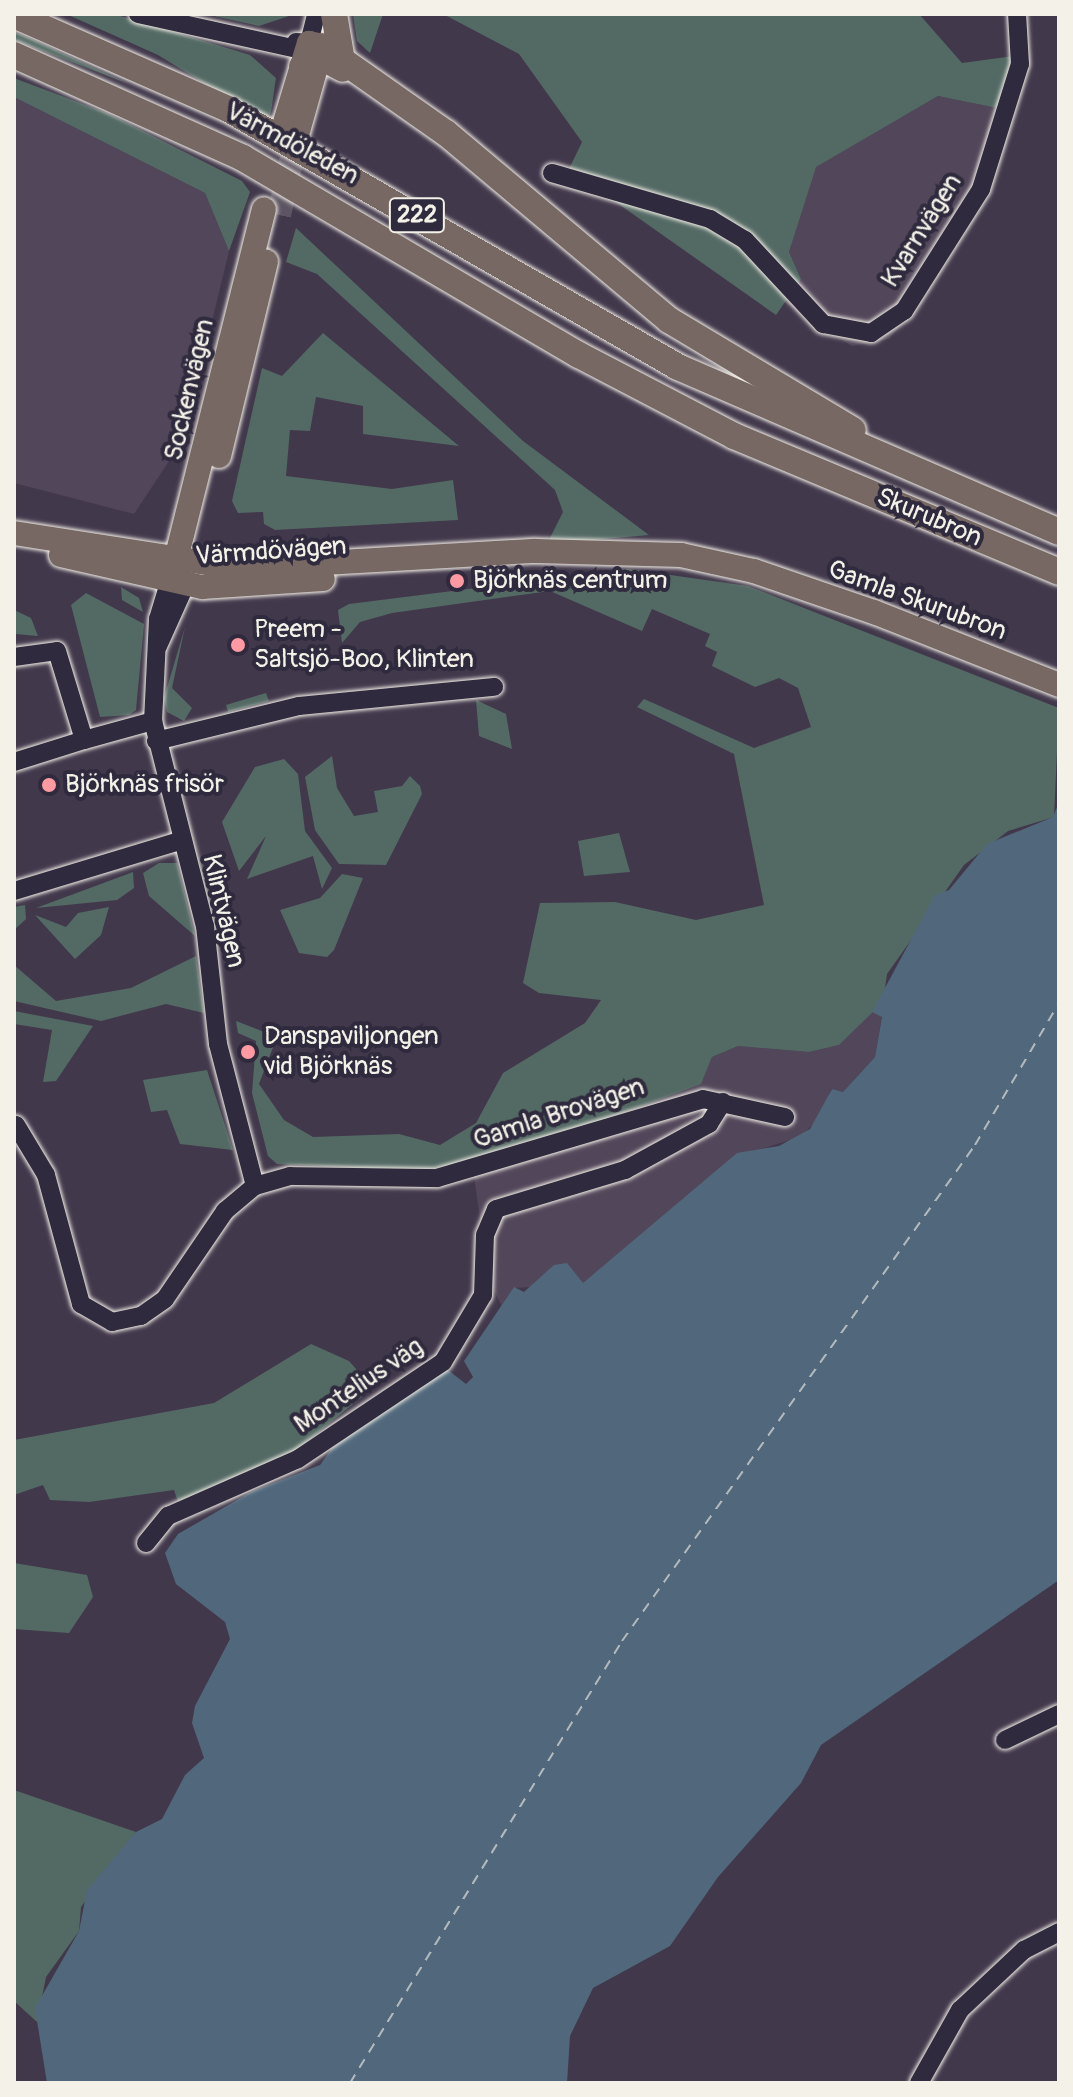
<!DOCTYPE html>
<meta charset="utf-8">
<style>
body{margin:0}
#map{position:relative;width:1073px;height:2097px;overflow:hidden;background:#42384c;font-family:Pangolin,sans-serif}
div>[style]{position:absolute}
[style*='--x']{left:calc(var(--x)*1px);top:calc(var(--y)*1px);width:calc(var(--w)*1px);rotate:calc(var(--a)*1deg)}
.built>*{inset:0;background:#52465a}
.green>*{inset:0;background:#536964}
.water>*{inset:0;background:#51687c}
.ferry>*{height:2px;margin-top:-1px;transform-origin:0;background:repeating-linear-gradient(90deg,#b3babd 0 10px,transparent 0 18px)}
.major-tunnel>*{height:24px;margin-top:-12px;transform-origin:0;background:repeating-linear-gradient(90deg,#5d5463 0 24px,transparent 0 36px)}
.roads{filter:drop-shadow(0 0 2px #f4f1e8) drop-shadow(0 0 2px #f4f1e8)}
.minor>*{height:18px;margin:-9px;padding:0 9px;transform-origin:9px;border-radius:9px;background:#2f2a3d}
.major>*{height:24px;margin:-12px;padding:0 12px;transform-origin:12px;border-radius:12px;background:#776864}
.highway>*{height:26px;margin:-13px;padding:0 13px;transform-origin:13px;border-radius:13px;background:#776864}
.dots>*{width:22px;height:22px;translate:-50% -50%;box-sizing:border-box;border:4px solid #2f2a3d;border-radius:50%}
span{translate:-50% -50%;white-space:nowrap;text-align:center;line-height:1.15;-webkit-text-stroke:8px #2f2a3d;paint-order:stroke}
.shield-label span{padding:2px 6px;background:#2f2a3d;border:2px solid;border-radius:6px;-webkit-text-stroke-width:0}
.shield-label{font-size:24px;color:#f4f1e8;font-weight:700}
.street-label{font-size:26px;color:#f4f1e8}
.poi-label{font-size:26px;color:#f4f1e8}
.left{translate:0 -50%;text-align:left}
.frame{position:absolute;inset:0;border:16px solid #f4f1e8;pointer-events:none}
</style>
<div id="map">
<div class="built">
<div style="clip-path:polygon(938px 96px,997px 108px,1009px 130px,990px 185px,921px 301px,889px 339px,852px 346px,783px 301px,801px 279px,789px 252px,815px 167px)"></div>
<div style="clip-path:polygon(14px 97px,205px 193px,229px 251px,183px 440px,134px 514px,14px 483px)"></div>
<div style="clip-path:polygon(872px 1012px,882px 1016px,875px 1057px,843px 1092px,831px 1089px,822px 1116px,800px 1137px,748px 1153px,582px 1284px,514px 1288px,504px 1310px,489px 1281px,474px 1176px,623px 1109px,700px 1084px,712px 1057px,738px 1046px,809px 1052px,839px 1045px)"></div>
</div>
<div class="green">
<div style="clip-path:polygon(66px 14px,114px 14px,250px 55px,276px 78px,271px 112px,266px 121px,158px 55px)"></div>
<div style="clip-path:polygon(205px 14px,295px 14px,259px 26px)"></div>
<div style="clip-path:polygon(353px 14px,383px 14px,370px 53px,357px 41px)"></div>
<div style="clip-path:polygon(443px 14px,919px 14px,962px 63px,1014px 56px,997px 108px,938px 96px,816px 167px,789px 252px,801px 279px,776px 315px,569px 169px,582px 142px,519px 54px)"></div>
<div style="clip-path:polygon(14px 32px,25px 36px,129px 84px,14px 40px)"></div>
<div style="clip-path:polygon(14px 78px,109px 114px,242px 181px,250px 192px,229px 251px,205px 193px,14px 97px)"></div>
<div style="clip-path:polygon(296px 228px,523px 441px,649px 535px,547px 544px,563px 512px,555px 490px,317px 274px,286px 262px)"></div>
<div style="clip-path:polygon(323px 333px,459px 446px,363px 434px,363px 406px,316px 397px,310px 431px,290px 430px,286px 476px,392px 489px,453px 480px,458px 520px,275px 530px,264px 524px,263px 512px,238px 513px,232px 501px,262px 368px,282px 376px)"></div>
<div style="clip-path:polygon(628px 569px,748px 586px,1059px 708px,1054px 817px,1008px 831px,964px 865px,887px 974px,883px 1002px,839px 1045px,809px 1052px,738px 1046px,712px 1057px,701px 1084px,564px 1135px,462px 1163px,422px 1170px,277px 1164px,268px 1156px,252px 1093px,256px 1041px,238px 1033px,236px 1021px,277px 1037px,259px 1084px,284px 1120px,313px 1137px,399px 1134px,440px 1145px,476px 1123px,503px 1073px,585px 1023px,601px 1000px,539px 993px,523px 983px,540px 903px,615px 902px,696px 920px,764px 905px,734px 754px,637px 707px,644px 699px,754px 748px,811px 727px,798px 688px,779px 678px,755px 687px,712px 666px,717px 652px,705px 646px,710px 634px,652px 609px,642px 631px,550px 591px,392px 613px,360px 622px,342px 643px,338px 610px,349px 604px)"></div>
<div style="clip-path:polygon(121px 587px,139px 598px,143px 612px,122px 600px)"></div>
<div style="clip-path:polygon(86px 593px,144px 624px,136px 710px,129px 715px,100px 717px,71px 605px)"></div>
<div style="clip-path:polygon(14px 610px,31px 618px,38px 636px,15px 634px)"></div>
<div style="clip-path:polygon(185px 627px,172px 688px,192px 708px,184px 721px,167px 712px,164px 698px)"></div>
<div style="clip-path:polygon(266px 693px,269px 701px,228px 712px,226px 705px)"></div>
<div style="clip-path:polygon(476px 700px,506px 714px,512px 749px,479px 736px)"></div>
<div style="clip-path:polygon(332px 756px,337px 788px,354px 816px,378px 812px,374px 791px,402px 786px,410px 776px,420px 786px,422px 794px,386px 865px,339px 864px,315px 830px,305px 777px)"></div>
<div style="clip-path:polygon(284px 759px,298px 774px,305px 831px,332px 868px,322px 889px,313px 856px,247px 879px,266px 836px,239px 871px,222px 822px,255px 767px)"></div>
<div style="clip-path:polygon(619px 833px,630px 872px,584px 876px,578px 841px)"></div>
<div style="clip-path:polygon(159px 863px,177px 863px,195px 936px,149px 896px,143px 873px)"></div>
<div style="clip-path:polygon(133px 872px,134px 888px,117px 900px,36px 908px)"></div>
<div style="clip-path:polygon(342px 874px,363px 878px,334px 950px,327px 957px,299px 953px,280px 910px,320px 898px)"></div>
<div style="clip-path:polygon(25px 905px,26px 919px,14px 930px,14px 907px)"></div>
<div style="clip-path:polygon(109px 907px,101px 935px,75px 959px,35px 915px,66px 927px,78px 913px)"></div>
<div style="clip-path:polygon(196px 956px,204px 1013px,166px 1004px,101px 1021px,14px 1001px,14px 965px,56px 1001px,131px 988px)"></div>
<div style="clip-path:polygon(14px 1011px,93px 1026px,56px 1081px,43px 1082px,52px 1030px,14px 1024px)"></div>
<div style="clip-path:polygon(207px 1070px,233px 1150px,180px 1144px,167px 1110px,151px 1112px,143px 1080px)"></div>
<div style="clip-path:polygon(311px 1344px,349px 1361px,373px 1388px,285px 1459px,179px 1505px,174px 1490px,89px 1502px,50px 1500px,43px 1485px,14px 1495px,14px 1440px,214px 1403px)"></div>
<div style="clip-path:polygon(14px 1563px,87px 1575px,93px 1597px,69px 1633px,14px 1629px)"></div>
<div style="clip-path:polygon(14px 1790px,136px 1832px,81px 1907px,79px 1931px,46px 1977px,37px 2022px,14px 2001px)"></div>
</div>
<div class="water">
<div style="clip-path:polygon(1059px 802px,1059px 1580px,821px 1745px,801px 1783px,718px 1877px,670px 1946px,593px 1988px,570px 2036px,567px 2083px,47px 2083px,35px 2008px,79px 1931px,87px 1890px,136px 1832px,162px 1819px,185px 1775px,204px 1758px,192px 1723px,195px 1706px,230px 1639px,225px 1622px,176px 1584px,165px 1553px,178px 1534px,251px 1492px,320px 1465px,340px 1437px,444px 1367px,466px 1384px,473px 1377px,464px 1361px,514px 1287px,524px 1292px,554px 1265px,567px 1263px,583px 1283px,737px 1153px,779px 1146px,810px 1129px,832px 1089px,843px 1092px,875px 1057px,882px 1017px,872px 1012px,935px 895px,949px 890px,987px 844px,1053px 817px)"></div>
</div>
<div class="ferry">
<div style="--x:350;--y:2083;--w:519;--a:-58.39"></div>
<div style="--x:622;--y:1641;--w:609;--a:-54.56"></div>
<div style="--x:975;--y:1145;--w:165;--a:-59.4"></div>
</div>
<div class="major-tunnel">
<div style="--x:279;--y:215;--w:82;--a:-77.3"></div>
</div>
<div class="roads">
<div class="minor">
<div style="--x:138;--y:14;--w:172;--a:12.4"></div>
<div style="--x:296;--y:42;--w:13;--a:4"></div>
<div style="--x:309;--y:43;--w:30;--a:-76"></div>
<div style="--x:552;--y:173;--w:165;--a:16.2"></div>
<div style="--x:710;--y:219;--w:41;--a:31"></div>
<div style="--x:745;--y:240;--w:115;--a:47.1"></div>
<div style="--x:823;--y:324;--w:49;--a:10.6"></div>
<div style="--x:871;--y:333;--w:40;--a:-34"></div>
<div style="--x:904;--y:311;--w:144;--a:-57.7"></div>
<div style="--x:981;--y:189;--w:131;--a:-72.7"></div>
<div style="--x:1020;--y:64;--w:50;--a:-93.4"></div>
<div style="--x:169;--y:583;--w:38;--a:107"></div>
<div style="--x:158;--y:619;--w:102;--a:92.8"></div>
<div style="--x:153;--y:721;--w:211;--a:75.8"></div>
<div style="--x:205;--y:926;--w:119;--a:83.7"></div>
<div style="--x:218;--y:1044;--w:147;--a:75.4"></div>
<div style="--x:158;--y:646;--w:66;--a:-65.8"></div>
<div style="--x:14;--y:657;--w:43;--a:-7.9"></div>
<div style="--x:57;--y:651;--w:93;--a:73.1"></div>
<div style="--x:84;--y:740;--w:73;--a:162.6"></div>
<div style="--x:84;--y:740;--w:72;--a:-15.4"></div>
<div style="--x:156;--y:741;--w:147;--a:-13.8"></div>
<div style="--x:299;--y:706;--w:196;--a:-5.6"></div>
<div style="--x:14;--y:891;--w:173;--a:-16.8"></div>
<div style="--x:16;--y:1125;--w:58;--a:59"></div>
<div style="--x:46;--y:1175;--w:134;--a:74.8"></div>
<div style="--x:81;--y:1304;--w:36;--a:30"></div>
<div style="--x:112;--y:1322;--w:30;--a:-12"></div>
<div style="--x:141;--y:1316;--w:29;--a:-35"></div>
<div style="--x:165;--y:1299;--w:107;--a:-55.7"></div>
<div style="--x:225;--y:1211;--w:39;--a:-40"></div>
<div style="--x:255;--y:1186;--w:36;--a:-16"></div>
<div style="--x:290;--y:1176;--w:147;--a:0.8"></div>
<div style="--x:437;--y:1178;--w:277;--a:-16.5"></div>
<div style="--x:703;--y:1099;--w:84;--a:12.4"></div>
<div style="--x:146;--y:1543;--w:35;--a:-51"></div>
<div style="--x:168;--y:1516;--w:142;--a:-23.7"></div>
<div style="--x:298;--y:1459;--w:174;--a:-33.8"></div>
<div style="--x:443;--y:1362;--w:78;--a:-59.2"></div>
<div style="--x:483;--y:1295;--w:60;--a:-88.1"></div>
<div style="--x:485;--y:1235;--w:28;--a:-67"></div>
<div style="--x:496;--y:1209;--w:135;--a:-16.8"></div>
<div style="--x:625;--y:1170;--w:96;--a:-28.7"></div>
<div style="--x:709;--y:1124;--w:26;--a:-58"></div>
<div style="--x:1005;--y:1740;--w:60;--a:-25.7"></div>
<div style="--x:919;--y:2083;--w:84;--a:-60.7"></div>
<div style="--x:960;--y:2010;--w:88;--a:-43.2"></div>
<div style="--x:1024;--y:1950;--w:39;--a:-27"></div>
</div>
<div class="major">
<div style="--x:283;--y:129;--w:90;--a:-73.2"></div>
<div style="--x:309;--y:43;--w:13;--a:13"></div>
<div style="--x:322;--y:46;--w:92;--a:105.7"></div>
<div style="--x:219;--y:456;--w:200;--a:-76.4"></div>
<div style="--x:14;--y:533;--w:226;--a:8.9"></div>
<div style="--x:237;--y:568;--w:299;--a:-3.3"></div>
<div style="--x:536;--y:551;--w:145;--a:1.6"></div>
<div style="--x:681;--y:555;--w:75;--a:12.4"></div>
<div style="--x:754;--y:571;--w:127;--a:18.9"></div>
<div style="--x:874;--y:612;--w:199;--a:21.5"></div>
<div style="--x:61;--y:555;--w:145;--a:12.8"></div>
<div style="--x:202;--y:587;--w:121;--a:-3.8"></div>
<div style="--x:172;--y:575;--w:377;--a:-75.9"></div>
</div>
<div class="highway">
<div style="--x:334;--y:14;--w:42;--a:80.3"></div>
<div style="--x:14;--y:15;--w:236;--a:23.7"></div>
<div style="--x:230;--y:110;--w:516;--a:29.84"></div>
<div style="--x:678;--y:367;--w:415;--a:23.4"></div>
<div style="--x:322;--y:46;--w:151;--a:35.1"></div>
<div style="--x:446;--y:133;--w:291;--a:40"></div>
<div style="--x:669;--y:320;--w:214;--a:30.9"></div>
<div style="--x:14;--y:55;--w:251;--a:24.2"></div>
<div style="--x:243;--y:158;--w:389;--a:30.4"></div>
<div style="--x:579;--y:355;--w:175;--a:27.6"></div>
<div style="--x:734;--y:436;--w:352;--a:22.7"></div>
<div style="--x:302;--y:67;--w:20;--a:-33"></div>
<div style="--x:319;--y:56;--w:27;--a:28"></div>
</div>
</div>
<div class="dots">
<div style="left:457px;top:581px;background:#ff9aa2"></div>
<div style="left:238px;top:645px;background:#ff9aa2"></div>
<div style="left:49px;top:785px;background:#ff9aa2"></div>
<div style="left:248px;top:1052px;background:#ff9aa2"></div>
</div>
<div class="shield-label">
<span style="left:417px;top:215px">222</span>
</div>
<div class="street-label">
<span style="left:292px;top:144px;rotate:28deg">Värmdöleden</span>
<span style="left:922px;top:231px;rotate:-58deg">Kvarnvägen</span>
<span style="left:190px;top:390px;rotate:-77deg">Sockenvägen</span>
<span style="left:929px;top:518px;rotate:23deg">Skurubron</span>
<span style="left:271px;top:552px;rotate:-4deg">Värmdövägen</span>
<span style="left:917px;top:601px;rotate:20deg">Gamla Skurubron</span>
<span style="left:223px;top:911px;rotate:77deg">Klintvägen</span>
<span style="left:559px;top:1114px;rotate:-18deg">Gamla Brovägen</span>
<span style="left:359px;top:1386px;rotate:-34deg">Montelius väg</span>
</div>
<div class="poi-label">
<span class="left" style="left:473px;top:581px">Björknäs centrum</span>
<span class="left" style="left:254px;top:645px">Preem -<br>Saltsjö-Boo, Klinten</span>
<span class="left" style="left:65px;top:785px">Björknäs frisör</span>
<span class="left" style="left:264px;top:1052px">Danspaviljongen<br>vid Björknäs</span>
</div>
<div class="frame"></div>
</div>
